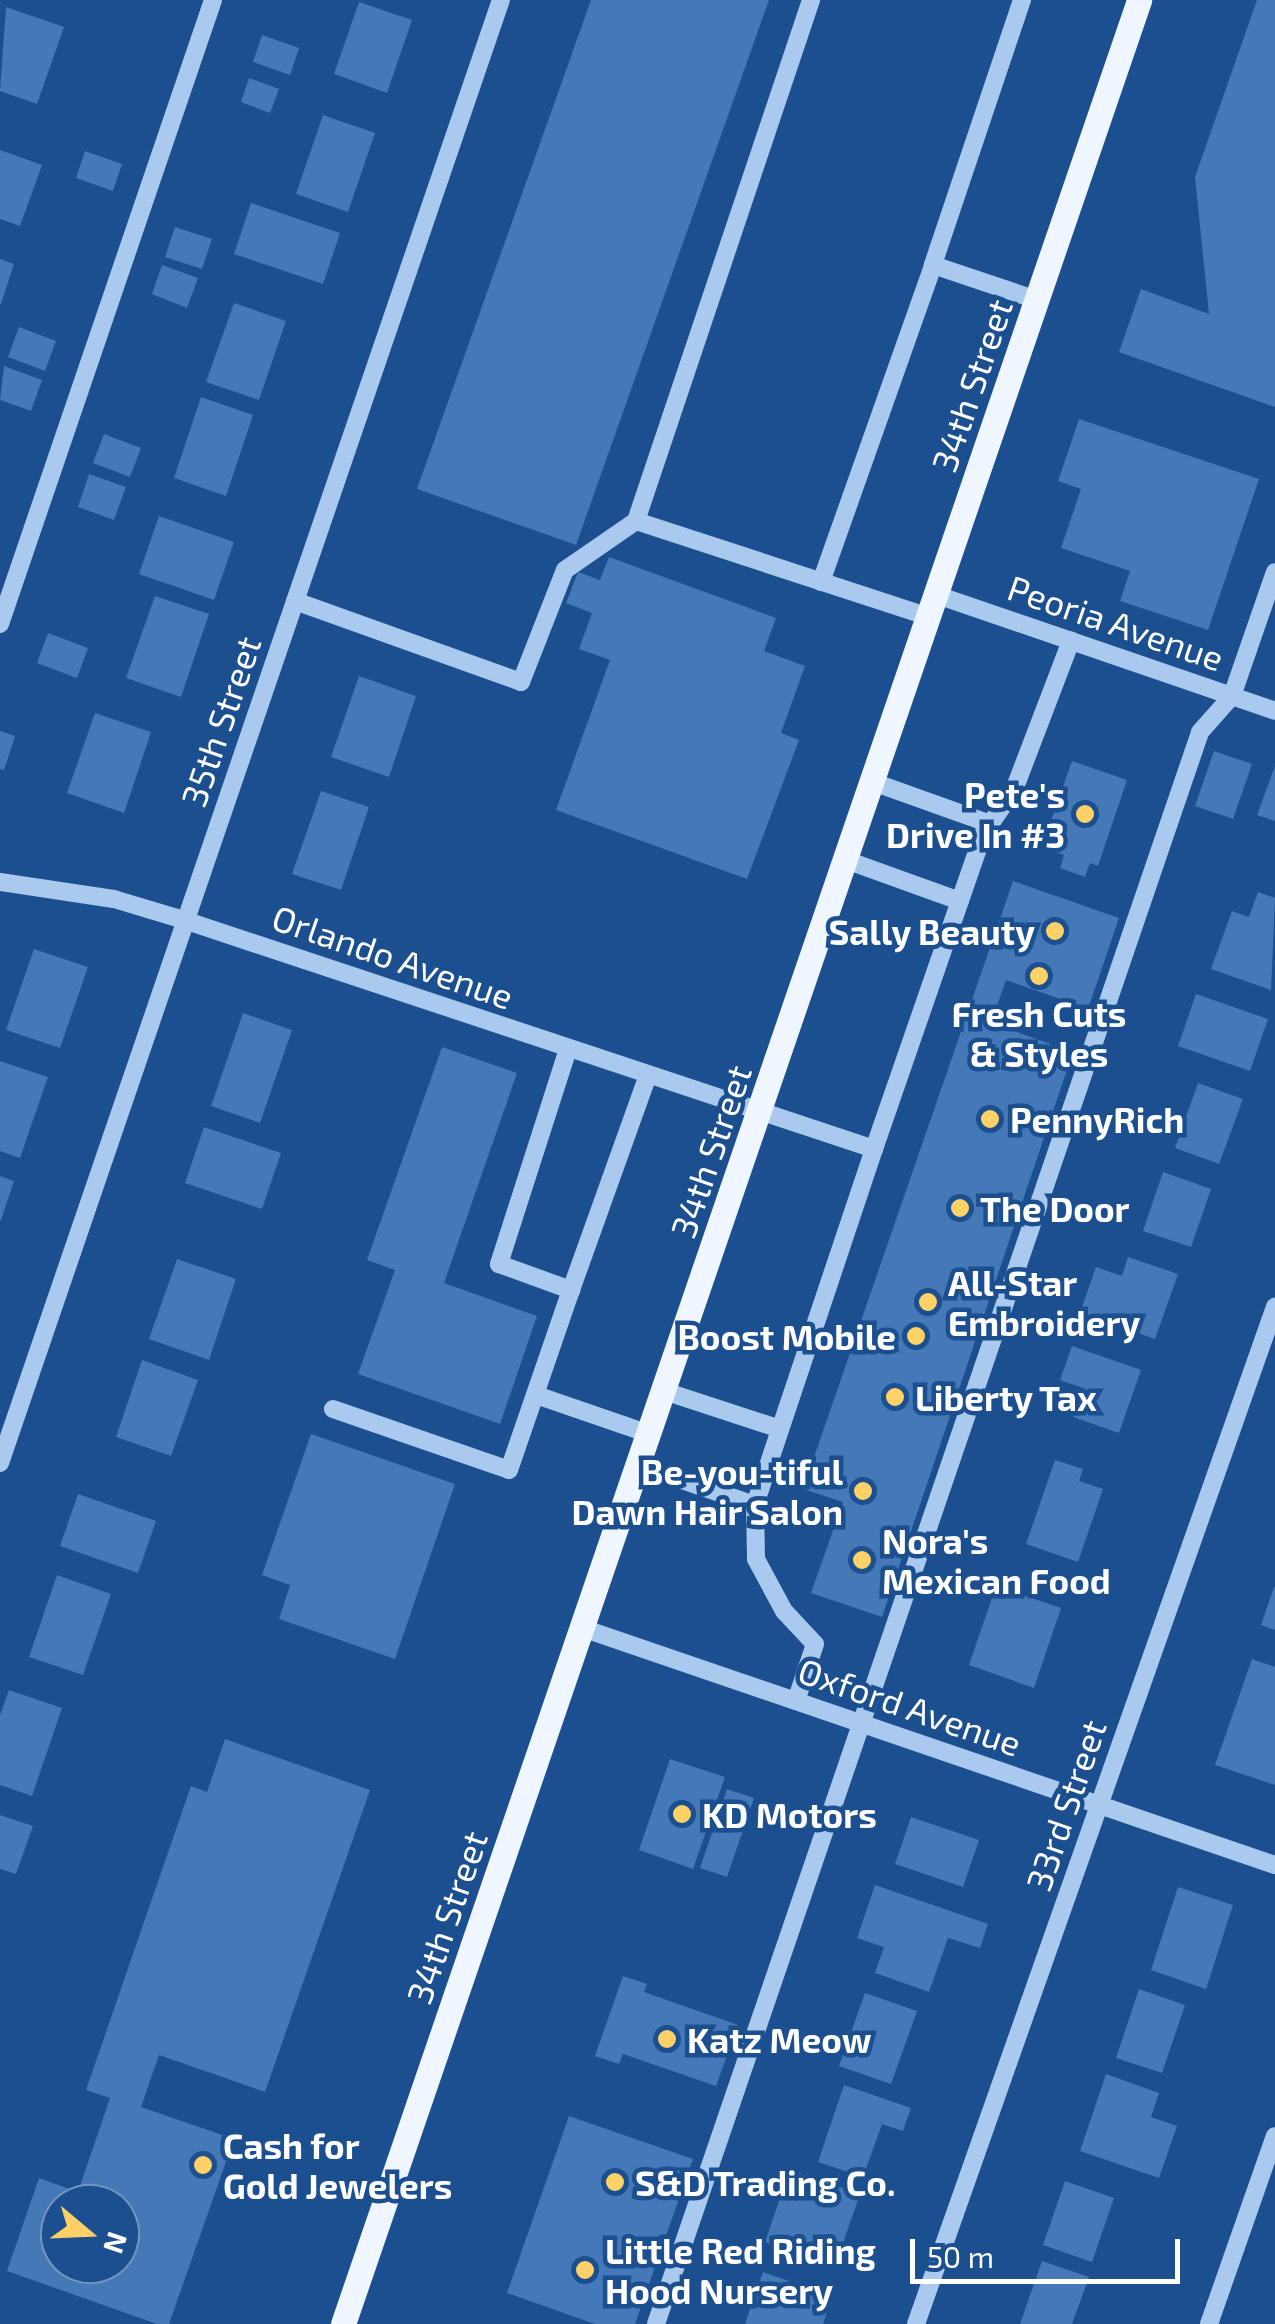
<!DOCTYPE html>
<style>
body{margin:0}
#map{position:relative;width:1275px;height:2324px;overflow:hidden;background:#1b4f8f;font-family:"Exo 2",sans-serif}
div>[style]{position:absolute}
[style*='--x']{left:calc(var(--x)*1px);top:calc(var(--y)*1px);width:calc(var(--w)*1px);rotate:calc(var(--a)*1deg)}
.building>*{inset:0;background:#4478b7}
.minor>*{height:18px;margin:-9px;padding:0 9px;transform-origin:9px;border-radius:9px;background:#a9c9ee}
.major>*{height:25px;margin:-12.5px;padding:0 12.5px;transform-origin:12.5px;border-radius:12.5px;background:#f0f6ff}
.dots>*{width:28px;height:28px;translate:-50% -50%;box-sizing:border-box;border:5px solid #1b4f8f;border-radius:50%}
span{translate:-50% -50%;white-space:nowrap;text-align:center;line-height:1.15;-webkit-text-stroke:9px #1b4f8f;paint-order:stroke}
.street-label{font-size:35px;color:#fff}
.poi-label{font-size:35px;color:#fff;font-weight:700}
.right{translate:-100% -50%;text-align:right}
.left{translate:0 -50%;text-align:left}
.north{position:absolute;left:40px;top:2184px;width:100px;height:100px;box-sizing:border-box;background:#1b4f8f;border:2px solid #7695bc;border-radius:50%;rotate:109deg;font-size:28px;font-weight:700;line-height:40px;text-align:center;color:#fff}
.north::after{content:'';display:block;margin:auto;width:35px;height:45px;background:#ffd166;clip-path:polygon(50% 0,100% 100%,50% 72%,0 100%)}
.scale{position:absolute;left:910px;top:2239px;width:270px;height:45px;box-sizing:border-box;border:5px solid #fff;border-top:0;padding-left:12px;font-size:30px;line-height:35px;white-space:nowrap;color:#fff;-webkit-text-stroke:8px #1b4f8f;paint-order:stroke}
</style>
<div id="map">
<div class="building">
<div style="clip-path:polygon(591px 0,769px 0,576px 545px,417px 489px)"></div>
<div style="clip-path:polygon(1257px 0,1275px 0,1275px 407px,1119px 352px,1141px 289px,1209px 314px,1195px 177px)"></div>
<div style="clip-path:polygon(359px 2px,412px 20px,387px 93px,334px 74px)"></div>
<div style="clip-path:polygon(6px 7px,64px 27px,37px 104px,0 91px)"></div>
<div style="clip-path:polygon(262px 35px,299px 48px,290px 75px,253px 62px)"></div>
<div style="clip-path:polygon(249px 78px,279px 89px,270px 113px,241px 102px)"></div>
<div style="clip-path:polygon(323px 115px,375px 133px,348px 212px,296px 194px)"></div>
<div style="clip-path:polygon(0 150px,42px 165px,20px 226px,0 219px)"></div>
<div style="clip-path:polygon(85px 151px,122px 164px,113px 191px,76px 178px)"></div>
<div style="clip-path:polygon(251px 203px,340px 233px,323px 284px,234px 254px)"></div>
<div style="clip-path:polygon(175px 227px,212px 239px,202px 269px,165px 257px)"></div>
<div style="clip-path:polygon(0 259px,14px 264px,1px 304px,0 304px)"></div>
<div style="clip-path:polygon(162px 265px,198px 278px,187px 308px,152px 294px)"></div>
<div style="clip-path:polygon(234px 303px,286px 321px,259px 400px,206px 382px)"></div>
<div style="clip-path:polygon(19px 327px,56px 341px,45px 371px,8px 357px)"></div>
<div style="clip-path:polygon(4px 366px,42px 380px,31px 411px,0 400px)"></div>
<div style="clip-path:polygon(201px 397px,253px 415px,226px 496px,174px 478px)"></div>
<div style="clip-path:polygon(1079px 419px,1259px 479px,1208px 630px,1120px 601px,1130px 571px,1061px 548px,1081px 489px,1058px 481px)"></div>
<div style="clip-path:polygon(104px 434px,141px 448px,130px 477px,93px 463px)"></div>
<div style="clip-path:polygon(89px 474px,126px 487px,114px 520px,78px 507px)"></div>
<div style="clip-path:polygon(159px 516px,234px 542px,214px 600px,139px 574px)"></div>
<div style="clip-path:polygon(609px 557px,776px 618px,764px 651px,805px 666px,781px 733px,799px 740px,747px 879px,556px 810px,610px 660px,579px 649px,592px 613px,566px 603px,578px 572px,600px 580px)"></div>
<div style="clip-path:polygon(155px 596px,209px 614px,181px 697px,126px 678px)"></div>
<div style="clip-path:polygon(48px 633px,88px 648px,77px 678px,37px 663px)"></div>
<div style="clip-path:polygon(359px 676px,416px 696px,389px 777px,331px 757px)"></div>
<div style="clip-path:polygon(95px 713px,151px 732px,124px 813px,67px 793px)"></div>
<div style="clip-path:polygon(0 731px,15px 736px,4px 770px,0 769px)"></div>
<div style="clip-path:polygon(1214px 751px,1252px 764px,1233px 819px,1195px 806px)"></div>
<div style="clip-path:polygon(1072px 761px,1127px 780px,1098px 866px,1090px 863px,1085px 877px,1060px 868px,1064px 855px,1042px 847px)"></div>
<div style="clip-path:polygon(1275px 766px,1275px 821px,1257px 815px)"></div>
<div style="clip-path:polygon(321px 791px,369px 807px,341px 890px,292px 874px)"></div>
<div style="clip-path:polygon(1013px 881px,1119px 918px,1088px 1009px,1006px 980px,991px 1023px,1073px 1052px,882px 1617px,811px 1593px,843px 1502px,803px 1489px)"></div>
<div style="clip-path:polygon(1258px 892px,1275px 898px,1271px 990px,1211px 969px,1232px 911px,1249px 917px)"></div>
<div style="clip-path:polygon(34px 949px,88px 967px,60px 1048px,6px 1030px)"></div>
<div style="clip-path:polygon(1196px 994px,1268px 1019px,1250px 1071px,1178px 1046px)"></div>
<div style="clip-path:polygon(243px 1013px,292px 1030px,260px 1123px,211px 1106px)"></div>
<div style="clip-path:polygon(442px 1047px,517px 1073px,444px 1283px,537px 1316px,500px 1424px,358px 1374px,395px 1270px,367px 1260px)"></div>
<div style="clip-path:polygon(0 1061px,48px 1077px,20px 1158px,0 1151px)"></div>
<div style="clip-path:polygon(1198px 1083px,1243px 1099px,1219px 1164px,1175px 1148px)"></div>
<div style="clip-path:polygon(204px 1127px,281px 1153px,262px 1209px,185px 1183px)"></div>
<div style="clip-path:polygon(1163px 1172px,1211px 1189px,1191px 1247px,1143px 1231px)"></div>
<div style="clip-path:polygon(0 1176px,14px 1181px,1px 1220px,0 1220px)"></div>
<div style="clip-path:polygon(1128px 1257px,1178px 1274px,1155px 1339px,1080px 1313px,1096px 1267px,1122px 1276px)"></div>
<div style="clip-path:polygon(177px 1259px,236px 1279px,209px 1360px,149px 1339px)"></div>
<div style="clip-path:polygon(1072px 1346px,1141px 1370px,1119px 1433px,1073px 1417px,1083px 1388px,1060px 1380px)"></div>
<div style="clip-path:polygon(142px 1360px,198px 1380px,171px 1456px,116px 1437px)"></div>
<div style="clip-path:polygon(311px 1434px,455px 1484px,395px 1659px,279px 1619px,290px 1585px,262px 1575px)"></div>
<div style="clip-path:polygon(1055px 1460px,1083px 1469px,1079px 1481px,1103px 1489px,1078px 1562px,1026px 1544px)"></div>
<div style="clip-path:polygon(78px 1494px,156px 1521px,138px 1573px,60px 1546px)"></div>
<div style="clip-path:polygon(57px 1575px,111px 1594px,83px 1675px,29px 1657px)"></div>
<div style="clip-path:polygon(996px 1586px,1061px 1608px,1034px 1688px,969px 1665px)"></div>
<div style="clip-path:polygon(1274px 1587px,1275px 1587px,1275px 1630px,1261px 1625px)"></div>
<div style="clip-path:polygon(1252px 1659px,1275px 1667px,1275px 1785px,1215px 1765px)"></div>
<div style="clip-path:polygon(9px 1690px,62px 1708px,32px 1796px,0 1785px,0 1715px)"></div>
<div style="clip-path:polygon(evenodd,225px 1739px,370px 1790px,265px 2092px,159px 2055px,141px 2107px,234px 2139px,169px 2324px,157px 2324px,7px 2271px,39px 2178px,78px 2192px,110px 2098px,86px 2090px,191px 1786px,207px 1792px,225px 1739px,60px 2204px,120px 2204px,120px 2264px,60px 2264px,60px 2204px)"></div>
<div style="clip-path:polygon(670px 1759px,725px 1777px,693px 1869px,639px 1850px)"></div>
<div style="clip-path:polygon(727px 1789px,754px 1798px,727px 1877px,700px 1868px)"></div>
<div style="clip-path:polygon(0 1815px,33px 1826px,16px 1874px,0 1869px)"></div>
<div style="clip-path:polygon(911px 1817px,979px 1840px,963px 1887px,895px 1864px)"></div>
<div style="clip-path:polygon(875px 1885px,988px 1924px,980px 1948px,948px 1938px,929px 1992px,875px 1973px,884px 1947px,857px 1938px)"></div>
<div style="clip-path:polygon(1178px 1887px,1233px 1905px,1206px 1989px,1151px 1970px)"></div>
<div style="clip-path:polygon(623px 1976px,647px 1984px,644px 1992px,738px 2025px,716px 2086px,623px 2054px,619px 2064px,595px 2056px)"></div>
<div style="clip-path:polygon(1139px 1989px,1185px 2005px,1162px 2073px,1116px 2058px)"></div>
<div style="clip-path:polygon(865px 1993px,917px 2011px,891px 2084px,839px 2066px)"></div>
<div style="clip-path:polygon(1106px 2074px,1159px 2093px,1151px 2117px,1177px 2126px,1159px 2178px,1080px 2151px)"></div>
<div style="clip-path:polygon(844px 2085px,911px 2108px,903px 2131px,882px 2124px,863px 2177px,818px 2162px)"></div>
<div style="clip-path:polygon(569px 2116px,693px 2159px,635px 2324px,595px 2324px,507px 2293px)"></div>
<div style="clip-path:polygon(790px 2169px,860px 2194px,835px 2266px,765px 2242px)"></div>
<div style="clip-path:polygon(1065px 2181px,1114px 2198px,1092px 2262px,1043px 2245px)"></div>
<div style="clip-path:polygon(1042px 2261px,1089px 2277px,1072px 2324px,1020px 2324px)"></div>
<div style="clip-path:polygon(763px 2272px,832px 2296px,823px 2324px,745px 2324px)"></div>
</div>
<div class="minor">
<div style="--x:1022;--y:0;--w:280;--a:108.6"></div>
<div style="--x:933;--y:265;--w:110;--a:18.6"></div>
<div style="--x:636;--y:521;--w:550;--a:-71.43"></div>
<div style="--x:821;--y:582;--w:336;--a:-70.5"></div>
<div style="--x:937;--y:595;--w:357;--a:18.9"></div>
<div style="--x:295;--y:601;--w:240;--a:19.7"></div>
<div style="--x:521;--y:682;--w:120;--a:-68.6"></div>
<div style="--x:565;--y:570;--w:86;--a:-34.6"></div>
<div style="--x:636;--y:521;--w:308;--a:18.1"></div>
<div style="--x:0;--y:624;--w:659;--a:-71.15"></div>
<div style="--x:873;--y:782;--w:124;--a:19.7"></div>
<div style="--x:846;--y:860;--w:121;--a:19.8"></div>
<div style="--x:0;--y:882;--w:115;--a:8.5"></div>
<div style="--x:114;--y:899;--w:76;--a:16.8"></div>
<div style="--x:187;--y:921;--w:724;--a:18.36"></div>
<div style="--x:874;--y:1149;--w:375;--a:108.5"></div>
<div style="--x:755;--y:1505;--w:54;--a:88.9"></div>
<div style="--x:756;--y:1559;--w:59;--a:61.7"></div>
<div style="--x:784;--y:1611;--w:45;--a:46.8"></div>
<div style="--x:815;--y:1644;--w:60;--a:108.4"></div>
<div style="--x:568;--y:1049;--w:226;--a:107.8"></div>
<div style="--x:499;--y:1264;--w:77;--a:19.9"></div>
<div style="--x:571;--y:1290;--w:228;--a:-70.3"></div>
<div style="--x:874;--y:1149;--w:333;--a:-70.9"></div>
<div style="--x:983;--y:834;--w:54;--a:-54.8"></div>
<div style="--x:1014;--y:790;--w:160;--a:-69.1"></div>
<div style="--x:664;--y:1391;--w:122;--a:18.1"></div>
<div style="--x:536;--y:1395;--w:120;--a:19"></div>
<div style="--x:333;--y:1409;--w:186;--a:19.1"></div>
<div style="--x:509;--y:1470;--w:190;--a:-71"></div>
<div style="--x:0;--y:1463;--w:1546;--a:-71.1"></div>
<div style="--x:638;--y:1465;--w:124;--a:18.9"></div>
<div style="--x:582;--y:1628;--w:732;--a:18.88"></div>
<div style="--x:656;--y:2324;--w:1682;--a:-71.13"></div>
<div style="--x:1200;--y:732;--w:48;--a:-48.4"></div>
<div style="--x:1232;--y:696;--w:131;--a:-70.9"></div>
<div style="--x:916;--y:2324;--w:1079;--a:-70.56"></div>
<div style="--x:1209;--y:2324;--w:199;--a:-70.7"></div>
</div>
<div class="major">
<div style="--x:343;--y:2324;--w:2457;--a:-71.09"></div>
</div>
<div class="dots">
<div style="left:1085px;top:814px;background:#ffd166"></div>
<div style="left:1055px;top:931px;background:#ffd166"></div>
<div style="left:1039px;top:976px;background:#ffd166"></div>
<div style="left:990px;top:1119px;background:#ffd166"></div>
<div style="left:960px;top:1208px;background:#ffd166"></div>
<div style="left:928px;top:1302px;background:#ffd166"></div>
<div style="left:916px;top:1336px;background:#ffd166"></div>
<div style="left:895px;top:1397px;background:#ffd166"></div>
<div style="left:863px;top:1491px;background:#ffd166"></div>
<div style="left:862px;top:1560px;background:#ffd166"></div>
<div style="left:682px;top:1814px;background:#ffd166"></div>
<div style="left:667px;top:2039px;background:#ffd166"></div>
<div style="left:203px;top:2165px;background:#ffd166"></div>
<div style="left:615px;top:2182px;background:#ffd166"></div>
<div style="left:585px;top:2270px;background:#ffd166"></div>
</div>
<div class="street-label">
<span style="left:971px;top:385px;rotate:-71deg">34th Street</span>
<span style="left:1116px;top:622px;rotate:19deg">Peoria Avenue</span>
<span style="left:220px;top:721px;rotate:-71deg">35th Street</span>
<span style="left:393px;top:956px;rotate:19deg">Orlando Avenue</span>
<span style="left:710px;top:1151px;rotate:-71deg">34th Street</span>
<span style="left:910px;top:1706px;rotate:19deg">Oxford Avenue</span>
<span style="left:1065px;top:1805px;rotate:-71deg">33rd Street</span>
<span style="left:446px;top:1917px;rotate:-71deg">34th Street</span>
</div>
<div class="poi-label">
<span class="right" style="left:1065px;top:814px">Pete's<br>Drive In #3</span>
<span class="right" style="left:1035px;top:931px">Sally Beauty</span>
<span style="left:1039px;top:1033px">Fresh Cuts<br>&amp; Styles</span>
<span class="left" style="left:1010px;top:1119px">PennyRich</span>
<span class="left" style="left:980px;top:1208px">The Door</span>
<span class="left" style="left:948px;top:1302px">All-Star<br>Embroidery</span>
<span class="right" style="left:896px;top:1336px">Boost Mobile</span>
<span class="left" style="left:915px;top:1397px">Liberty Tax</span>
<span class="right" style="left:843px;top:1491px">Be-you-tiful<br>Dawn Hair Salon</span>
<span class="left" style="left:882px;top:1560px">Nora's<br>Mexican Food</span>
<span class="left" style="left:702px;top:1814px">KD Motors</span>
<span class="left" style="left:687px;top:2039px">Katz Meow</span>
<span class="left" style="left:223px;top:2165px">Cash for<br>Gold Jewelers</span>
<span class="left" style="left:635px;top:2182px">S&amp;D Trading Co.</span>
<span class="left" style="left:605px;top:2270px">Little Red Riding<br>Hood Nursery</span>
</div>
<div class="north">N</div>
<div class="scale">50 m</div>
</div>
